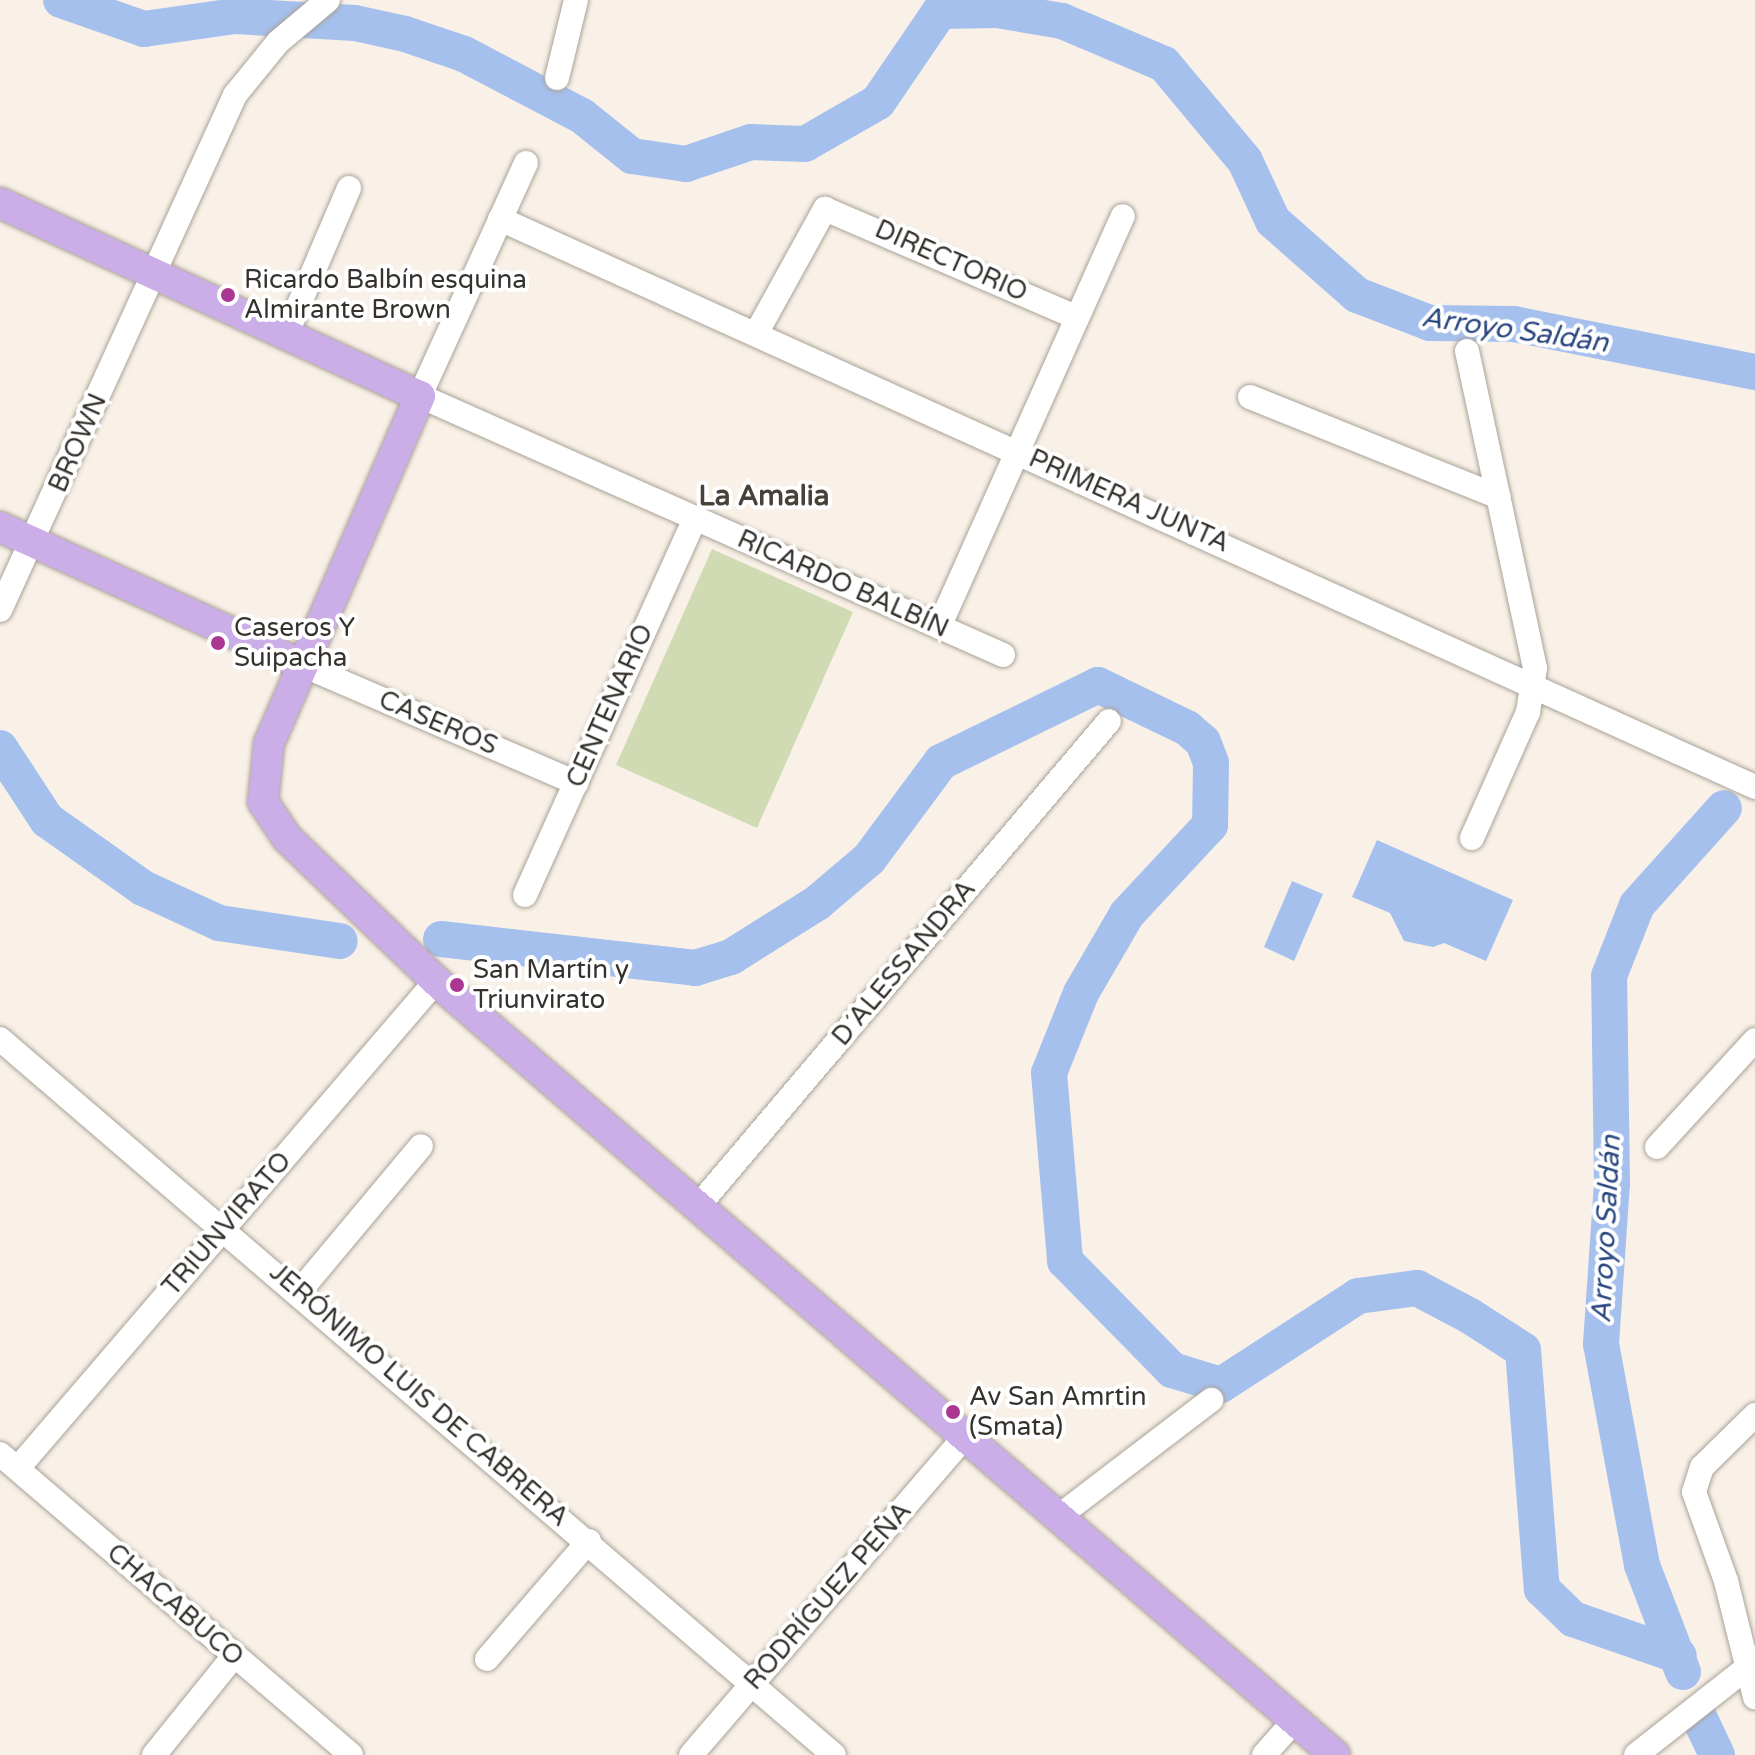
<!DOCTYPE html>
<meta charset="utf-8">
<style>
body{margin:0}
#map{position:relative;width:1755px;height:1755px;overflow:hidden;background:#f9f1e7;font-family:"Varela Round",sans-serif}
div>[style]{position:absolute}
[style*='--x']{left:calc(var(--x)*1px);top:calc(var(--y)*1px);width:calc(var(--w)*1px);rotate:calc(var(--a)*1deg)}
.green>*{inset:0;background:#d0dbb4}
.water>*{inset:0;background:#a6c0ee}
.river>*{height:36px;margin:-18px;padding:0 18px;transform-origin:18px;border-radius:18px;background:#a6c0ee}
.roads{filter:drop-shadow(0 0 2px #a9a298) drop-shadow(0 0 2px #a9a298)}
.minor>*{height:24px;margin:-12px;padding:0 12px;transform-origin:12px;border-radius:12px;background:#fff}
.major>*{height:30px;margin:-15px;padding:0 15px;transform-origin:15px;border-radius:15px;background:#cbade7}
.dots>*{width:22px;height:22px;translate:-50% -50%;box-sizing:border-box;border:4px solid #fff;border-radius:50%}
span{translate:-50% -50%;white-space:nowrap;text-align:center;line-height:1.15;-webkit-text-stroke:8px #fff;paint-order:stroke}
.street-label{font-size:26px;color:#35322e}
.poi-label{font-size:26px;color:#35322e}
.left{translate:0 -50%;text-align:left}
.water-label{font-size:28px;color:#2a4780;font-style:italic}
.neighbourhood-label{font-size:28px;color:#474139;font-weight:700}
</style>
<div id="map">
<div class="green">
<div style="clip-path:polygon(712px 549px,853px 612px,757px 828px,616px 765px)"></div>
</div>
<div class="water">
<div style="clip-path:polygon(1377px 840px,1513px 900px,1486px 961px,1444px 943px,1433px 947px,1404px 941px,1390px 913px,1352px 897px)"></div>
<div style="clip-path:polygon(1292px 881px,1323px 894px,1294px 961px,1264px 947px)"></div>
</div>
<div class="river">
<div style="--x:61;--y:0;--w:88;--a:19.3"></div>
<div style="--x:144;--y:29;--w:92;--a:-8.1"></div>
<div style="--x:235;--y:16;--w:120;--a:3.3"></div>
<div style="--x:355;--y:23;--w:51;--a:12.4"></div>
<div style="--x:405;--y:34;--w:62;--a:18.7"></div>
<div style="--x:464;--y:54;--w:133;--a:27.7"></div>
<div style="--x:582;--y:116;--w:64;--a:38.7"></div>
<div style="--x:632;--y:156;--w:55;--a:8.4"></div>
<div style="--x:686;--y:164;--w:69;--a:-18.7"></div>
<div style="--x:751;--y:142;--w:54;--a:2.1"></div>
<div style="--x:805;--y:144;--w:84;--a:-29.9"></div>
<div style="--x:878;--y:102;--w:110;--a:-55.7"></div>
<div style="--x:940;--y:11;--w:57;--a:-1"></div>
<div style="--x:997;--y:10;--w:66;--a:9.6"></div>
<div style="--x:1062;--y:21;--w:111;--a:22.9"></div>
<div style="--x:1164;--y:64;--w:126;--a:50.1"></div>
<div style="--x:1245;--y:161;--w:66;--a:65"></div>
<div style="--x:1273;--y:221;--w:112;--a:41.4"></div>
<div style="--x:1357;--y:295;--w:78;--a:21"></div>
<div style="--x:1430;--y:323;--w:84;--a:0.7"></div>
<div style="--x:1514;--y:324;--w:246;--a:11.3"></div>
<div style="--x:0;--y:748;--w:86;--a:56.9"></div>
<div style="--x:47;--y:820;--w:118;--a:35.3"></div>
<div style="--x:143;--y:888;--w:84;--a:24.7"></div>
<div style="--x:219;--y:923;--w:122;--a:8.5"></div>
<div style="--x:441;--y:939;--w:256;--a:6.5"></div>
<div style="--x:695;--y:968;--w:38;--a:-17"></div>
<div style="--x:731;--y:957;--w:102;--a:-32.1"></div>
<div style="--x:817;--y:903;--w:68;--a:-40.2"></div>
<div style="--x:869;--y:859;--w:121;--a:-53.4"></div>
<div style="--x:941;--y:762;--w:175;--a:-26.1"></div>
<div style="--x:1098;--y:685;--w:99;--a:25.8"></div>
<div style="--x:1187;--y:728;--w:21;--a:41"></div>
<div style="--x:1203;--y:742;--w:22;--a:69"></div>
<div style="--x:1211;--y:763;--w:62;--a:90.9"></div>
<div style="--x:1210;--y:825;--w:122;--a:133"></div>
<div style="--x:1127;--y:914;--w:91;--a:120.2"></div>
<div style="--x:1081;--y:993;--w:86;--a:111.8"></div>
<div style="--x:1049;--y:1073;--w:189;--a:85.1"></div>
<div style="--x:1065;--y:1261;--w:153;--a:45.5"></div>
<div style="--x:1172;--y:1370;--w:51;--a:17"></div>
<div style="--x:1221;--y:1385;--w:163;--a:-33"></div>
<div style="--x:1358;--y:1296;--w:60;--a:-7.7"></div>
<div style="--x:1417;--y:1288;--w:60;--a:27.8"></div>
<div style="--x:1470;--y:1316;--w:63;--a:32.7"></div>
<div style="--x:1523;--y:1350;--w:240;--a:85.5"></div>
<div style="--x:1542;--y:1589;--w:43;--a:44.1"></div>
<div style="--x:1573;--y:1619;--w:112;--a:19.2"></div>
<div style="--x:1683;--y:1672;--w:115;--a:-111"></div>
<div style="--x:1642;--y:1565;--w:225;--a:-100.5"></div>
<div style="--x:1601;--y:1344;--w:160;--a:-86.1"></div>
<div style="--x:1612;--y:1184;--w:208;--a:-90.8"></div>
<div style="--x:1609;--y:976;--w:76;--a:-68.5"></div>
<div style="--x:1637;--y:905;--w:130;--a:-48.1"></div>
<div style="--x:1699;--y:1717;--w:42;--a:64.7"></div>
</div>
<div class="roads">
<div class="minor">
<div style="--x:557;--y:78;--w:80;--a:-76.3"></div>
<div style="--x:526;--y:163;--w:256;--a:114.5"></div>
<div style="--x:420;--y:396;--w:638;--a:23.95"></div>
<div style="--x:500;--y:219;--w:1378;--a:24.35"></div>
<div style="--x:757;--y:332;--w:141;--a:-61.1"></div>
<div style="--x:825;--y:209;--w:273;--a:23.3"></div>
<div style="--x:286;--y:335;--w:160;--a:-66.8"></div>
<div style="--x:1467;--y:351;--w:324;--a:77.9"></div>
<div style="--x:1535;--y:668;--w:45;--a:99"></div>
<div style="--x:1528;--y:712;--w:138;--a:114"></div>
<div style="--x:1250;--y:397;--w:268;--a:21.9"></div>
<div style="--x:0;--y:610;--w:566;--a:-65.47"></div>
<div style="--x:235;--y:95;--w:68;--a:-50.9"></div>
<div style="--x:278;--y:42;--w:65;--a:-40"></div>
<div style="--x:939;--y:627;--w:450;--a:-65.9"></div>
<div style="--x:300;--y:664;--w:301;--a:23.3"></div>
<div style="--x:525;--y:895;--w:414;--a:-65.7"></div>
<div style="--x:0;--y:1039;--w:1099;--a:40.65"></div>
<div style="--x:1657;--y:1147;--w:145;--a:-47.5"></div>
<div style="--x:699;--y:1205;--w:634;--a:-49.73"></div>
<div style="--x:299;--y:1292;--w:190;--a:-50.1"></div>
<div style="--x:1755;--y:1415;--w:74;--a:135.5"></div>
<div style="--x:1702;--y:1467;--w:26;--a:108"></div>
<div style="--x:1694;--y:1492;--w:95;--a:70.2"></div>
<div style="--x:1726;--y:1581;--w:120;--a:76"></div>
<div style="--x:0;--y:1454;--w:462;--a:40.6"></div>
<div style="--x:18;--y:1468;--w:642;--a:-49.36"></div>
<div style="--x:1058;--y:1517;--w:193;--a:-37.4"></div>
<div style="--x:487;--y:1659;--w:156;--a:-49.2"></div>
<div style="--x:154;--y:1755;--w:127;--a:-51.1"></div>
<div style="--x:691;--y:1755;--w:420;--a:-49.3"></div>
<div style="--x:1264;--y:1755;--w:47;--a:-48.5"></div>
<div style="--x:1636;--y:1755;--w:137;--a:-38.2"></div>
</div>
<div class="major">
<div style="--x:0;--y:203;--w:462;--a:24.7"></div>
<div style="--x:420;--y:396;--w:378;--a:113.5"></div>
<div style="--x:269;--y:743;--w:59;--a:95.8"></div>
<div style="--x:263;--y:802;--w:43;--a:56.3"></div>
<div style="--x:287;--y:838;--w:207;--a:43.8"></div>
<div style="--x:436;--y:981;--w:1186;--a:40.73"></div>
<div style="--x:0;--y:527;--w:330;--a:24.5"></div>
</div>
</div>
<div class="dots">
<div style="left:228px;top:295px;background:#aa3792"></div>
<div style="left:218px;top:643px;background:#aa3792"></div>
<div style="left:457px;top:985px;background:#aa3792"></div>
<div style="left:953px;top:1412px;background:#aa3792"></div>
</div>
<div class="street-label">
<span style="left:951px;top:261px;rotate:24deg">DIRECTORIO</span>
<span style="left:78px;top:443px;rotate:-66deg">BROWN</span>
<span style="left:1129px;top:501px;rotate:24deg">PRIMERA JUNTA</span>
<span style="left:843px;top:584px;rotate:24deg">RICARDO BALBÍN</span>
<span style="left:610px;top:706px;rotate:-66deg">CENTENARIO</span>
<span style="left:438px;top:723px;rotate:23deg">CASEROS</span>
<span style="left:904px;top:963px;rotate:-50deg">D´ALESSANDRA</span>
<span style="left:227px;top:1224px;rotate:-49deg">TRIUNVIRATO</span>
<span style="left:419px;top:1395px;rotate:41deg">JERÓNIMO LUIS DE CABRERA</span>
<span style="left:828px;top:1596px;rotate:-49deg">RODRÍGUEZ PEÑA</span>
<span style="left:175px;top:1605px;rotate:41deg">CHACABUCO</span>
</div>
<div class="poi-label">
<span class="left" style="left:244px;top:295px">Ricardo Balbín esquina<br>Almirante Brown</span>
<span class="left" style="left:234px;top:643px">Caseros Y<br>Suipacha</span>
<span class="left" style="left:473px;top:985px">San Martín y<br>Triunvirato</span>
<span class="left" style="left:969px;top:1412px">Av San Amrtin<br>(Smata)</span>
</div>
<div class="water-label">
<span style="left:1515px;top:330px;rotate:8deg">Arroyo Saldán</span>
<span style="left:1606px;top:1229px;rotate:-87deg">Arroyo Saldán</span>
</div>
<div class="neighbourhood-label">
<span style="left:764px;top:496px">La Amalia</span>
</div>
</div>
